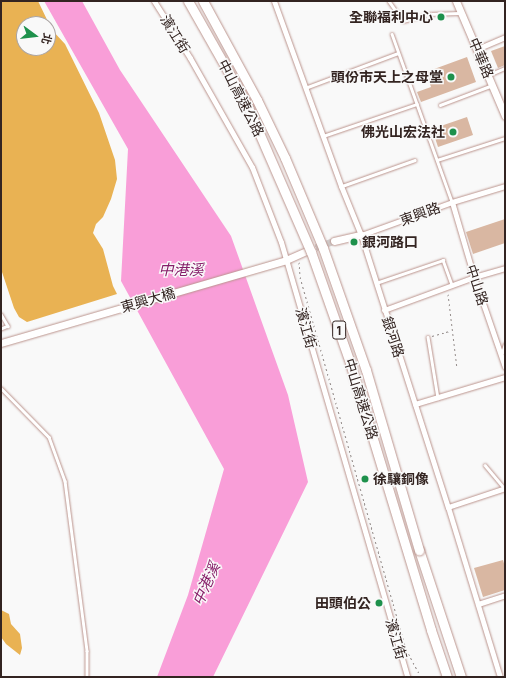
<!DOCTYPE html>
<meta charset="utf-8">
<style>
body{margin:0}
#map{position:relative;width:506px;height:678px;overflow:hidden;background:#f9f9f9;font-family:Manrope,"Noto Sans TC",sans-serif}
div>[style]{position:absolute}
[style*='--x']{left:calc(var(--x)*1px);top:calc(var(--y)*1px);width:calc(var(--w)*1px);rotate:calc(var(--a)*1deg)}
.forest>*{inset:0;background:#e9b253}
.water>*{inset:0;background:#f99ed8}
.building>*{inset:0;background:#d9b7a2}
.secondary-tunnel>*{height:7px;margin-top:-3.5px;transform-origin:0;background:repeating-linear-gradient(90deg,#d1cece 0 7px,transparent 0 10.5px)}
.path>*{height:1px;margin-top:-0.5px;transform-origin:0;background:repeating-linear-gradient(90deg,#958d8b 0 2px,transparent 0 5px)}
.roads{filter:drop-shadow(0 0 1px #bb948d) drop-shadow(0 0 1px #bb948d)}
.lane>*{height:2.5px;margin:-1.25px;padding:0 1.25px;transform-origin:1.25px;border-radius:1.25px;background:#fff}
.street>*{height:5px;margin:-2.5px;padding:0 2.5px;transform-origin:2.5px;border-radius:2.5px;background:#fff}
.secondary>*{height:7px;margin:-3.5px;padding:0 3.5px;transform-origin:3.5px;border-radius:3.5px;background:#fff}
.highway>*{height:9px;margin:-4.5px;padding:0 4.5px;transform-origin:4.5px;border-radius:4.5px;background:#fff}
.bridges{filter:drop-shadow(0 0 1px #bb948d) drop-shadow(0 0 1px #bb948d)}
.highway-bridge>*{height:9px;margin:-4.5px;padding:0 4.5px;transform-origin:4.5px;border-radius:4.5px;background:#fff}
.dots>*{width:11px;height:11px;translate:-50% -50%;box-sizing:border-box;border:2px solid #f9f9f9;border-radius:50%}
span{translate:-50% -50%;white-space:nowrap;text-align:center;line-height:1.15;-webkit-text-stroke:3px #f9f9f9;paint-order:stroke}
.shield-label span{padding:1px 3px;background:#f9f9f9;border:1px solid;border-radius:3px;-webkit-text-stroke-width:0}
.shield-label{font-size:13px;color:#332421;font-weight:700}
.poi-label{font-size:14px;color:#332421;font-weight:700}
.right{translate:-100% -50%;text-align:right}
.left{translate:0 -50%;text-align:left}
.street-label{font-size:14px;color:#332421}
.water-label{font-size:15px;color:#861e69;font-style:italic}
.frame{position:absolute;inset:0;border:2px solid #332421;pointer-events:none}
.north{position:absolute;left:16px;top:16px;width:40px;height:40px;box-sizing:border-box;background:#f9f9f9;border:1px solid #aaa4a3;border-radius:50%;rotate:105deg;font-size:11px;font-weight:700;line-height:16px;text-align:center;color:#332421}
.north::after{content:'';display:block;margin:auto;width:14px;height:18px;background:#1e914c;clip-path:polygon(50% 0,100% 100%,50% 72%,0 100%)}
</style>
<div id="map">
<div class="forest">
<div style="clip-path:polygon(evenodd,1px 1px,38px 1px,52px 30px,65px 44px,99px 113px,115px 160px,117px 179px,111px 199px,103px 217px,96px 224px,93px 233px,103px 249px,113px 286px,117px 294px,27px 322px,19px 317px,14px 308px,1px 269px,1px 1px,24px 24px,48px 24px,48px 48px,24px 48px,24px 24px)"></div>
<div style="clip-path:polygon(1px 610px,9px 614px,11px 624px,20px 634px,22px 648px,20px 655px,6px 644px,1px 637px)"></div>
</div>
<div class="water">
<div style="clip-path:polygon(44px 1px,82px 1px,120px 70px,231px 236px,288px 395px,308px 482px,213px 677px,157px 677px,188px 595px,224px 469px,121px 281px,128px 149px)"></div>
</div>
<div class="building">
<div style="clip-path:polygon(505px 46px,505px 65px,498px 68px,491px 51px)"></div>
<div style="clip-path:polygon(467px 57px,476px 82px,421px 102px,417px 92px,431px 87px,426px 72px)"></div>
<div style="clip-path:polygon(467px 117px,473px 135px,438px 147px,432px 129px)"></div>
<div style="clip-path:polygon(505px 219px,505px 243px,473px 254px,466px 232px)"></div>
<div style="clip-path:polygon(503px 560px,505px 567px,505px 590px,483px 597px,474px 568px)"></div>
</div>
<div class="secondary-tunnel">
<div style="--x:306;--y:251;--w:30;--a:-20"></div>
</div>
<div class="path">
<div style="--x:299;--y:262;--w:15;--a:86"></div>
<div style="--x:300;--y:277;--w:387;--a:74.1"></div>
<div style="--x:406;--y:649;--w:32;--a:62"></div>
<div style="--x:448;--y:294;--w:75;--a:83.1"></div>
<div style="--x:432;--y:336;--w:19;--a:-16"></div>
</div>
<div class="roads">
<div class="lane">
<div style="--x:389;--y:1;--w:24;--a:55"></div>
<div style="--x:403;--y:21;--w:27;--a:-15"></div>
<div style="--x:429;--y:14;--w:30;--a:-2"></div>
<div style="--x:392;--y:34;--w:178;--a:70.3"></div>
<div style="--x:489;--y:75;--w:17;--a:-24"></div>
<div style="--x:305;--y:88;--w:99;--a:-20.6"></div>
<div style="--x:440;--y:105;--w:53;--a:-20.8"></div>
<div style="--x:323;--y:136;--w:99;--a:-18.8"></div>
<div style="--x:437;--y:160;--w:71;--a:-17.9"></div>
<div style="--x:342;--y:186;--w:77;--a:-19.6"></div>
<div style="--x:376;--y:283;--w:71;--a:-18.9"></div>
<div style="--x:443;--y:260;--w:27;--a:70"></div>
<div style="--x:1;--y:314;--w:14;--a:60"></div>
<div style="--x:8;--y:326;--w:8;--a:157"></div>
<div style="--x:428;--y:337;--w:62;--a:80.7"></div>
<div style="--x:502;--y:353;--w:9;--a:-72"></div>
<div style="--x:1;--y:388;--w:69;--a:45.6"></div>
<div style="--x:49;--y:437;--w:47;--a:70"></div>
<div style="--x:65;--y:481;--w:171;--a:82.6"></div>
<div style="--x:87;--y:651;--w:26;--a:90"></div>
<div style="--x:485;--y:465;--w:30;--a:50"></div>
</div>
<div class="street">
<div style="--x:154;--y:1;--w:67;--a:57.7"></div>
<div style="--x:190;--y:58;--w:125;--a:60.4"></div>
<div style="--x:252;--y:167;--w:80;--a:68.9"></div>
<div style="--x:281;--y:242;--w:453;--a:73.8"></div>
<div style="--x:274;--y:1;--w:197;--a:70.1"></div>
<div style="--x:341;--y:186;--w:53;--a:67.8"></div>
<div style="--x:361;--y:235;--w:286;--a:72.3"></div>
<div style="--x:448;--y:507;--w:178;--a:73"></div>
<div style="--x:477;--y:49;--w:30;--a:-23"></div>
<div style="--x:452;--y:202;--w:78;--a:73.7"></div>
<div style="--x:474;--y:277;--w:95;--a:71"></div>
<div style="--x:361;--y:235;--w:97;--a:-19.9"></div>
<div style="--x:452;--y:202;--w:55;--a:-16.8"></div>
<div style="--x:384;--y:310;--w:96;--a:-20.1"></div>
<div style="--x:474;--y:277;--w:32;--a:-16"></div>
<div style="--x:415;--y:404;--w:94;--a:-16.7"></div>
<div style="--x:448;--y:507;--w:60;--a:-18.4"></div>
<div style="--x:478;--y:604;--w:28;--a:-18"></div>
</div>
<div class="secondary">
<div style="--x:456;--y:1;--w:125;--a:66.9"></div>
<div style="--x:334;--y:241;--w:28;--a:-13"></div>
<div style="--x:1;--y:343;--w:297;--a:-16.2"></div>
<div style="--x:286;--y:260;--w:20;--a:-24"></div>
</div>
<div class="highway">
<div style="--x:419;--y:550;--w:134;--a:71.7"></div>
</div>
</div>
<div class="bridges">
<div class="highway-bridge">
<div style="--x:188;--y:1;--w:120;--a:60.4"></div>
<div style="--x:247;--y:105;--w:160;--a:66.5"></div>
<div style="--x:311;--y:252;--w:118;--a:70.6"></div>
<div style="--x:350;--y:363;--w:279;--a:73.1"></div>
<div style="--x:431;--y:630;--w:50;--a:71.2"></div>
<div style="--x:203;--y:1;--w:113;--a:61.4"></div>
<div style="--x:257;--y:100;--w:64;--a:64.2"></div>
<div style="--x:285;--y:158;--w:98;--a:67.1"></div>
<div style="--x:323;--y:248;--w:129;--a:70.6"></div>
<div style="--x:366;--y:370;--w:188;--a:73.6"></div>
</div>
</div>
<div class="dots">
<div style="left:441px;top:17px;background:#1e914c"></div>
<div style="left:451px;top:77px;background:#1e914c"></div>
<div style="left:453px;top:132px;background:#1e914c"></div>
<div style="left:354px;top:242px;background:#1e914c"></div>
<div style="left:365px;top:479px;background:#1e914c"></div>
<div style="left:379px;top:603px;background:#1e914c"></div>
</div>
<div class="shield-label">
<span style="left:339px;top:330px">1</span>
</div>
<div class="poi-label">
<span class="right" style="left:433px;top:17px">全聯福利中心</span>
<span class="right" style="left:443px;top:77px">頭份市天上之母堂</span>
<span class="right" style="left:445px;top:132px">佛光山宏法社</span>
<span class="left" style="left:362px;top:242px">銀河路口</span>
<span class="left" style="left:373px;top:479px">徐驤銅像</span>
<span class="right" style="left:371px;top:603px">田頭伯公</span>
</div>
<div class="street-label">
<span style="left:175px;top:34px;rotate:58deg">濱江街</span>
<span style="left:481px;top:58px;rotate:67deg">中華路</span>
<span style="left:241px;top:98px;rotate:63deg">中山高速公路</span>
<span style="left:420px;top:214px;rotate:-20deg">東興路</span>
<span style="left:477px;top:285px;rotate:72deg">中山路</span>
<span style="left:148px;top:300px;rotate:-16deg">東興大橋</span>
<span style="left:306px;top:328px;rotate:74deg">濱江街</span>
<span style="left:393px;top:337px;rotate:72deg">銀河路</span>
<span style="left:361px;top:399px;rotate:73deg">中山高速公路</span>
<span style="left:396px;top:639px;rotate:74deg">濱江街</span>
</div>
<div class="water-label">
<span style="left:181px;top:270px">中港溪</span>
<span style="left:206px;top:584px;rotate:-66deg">中港溪</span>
</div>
<div class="frame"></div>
<div class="north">北</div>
</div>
